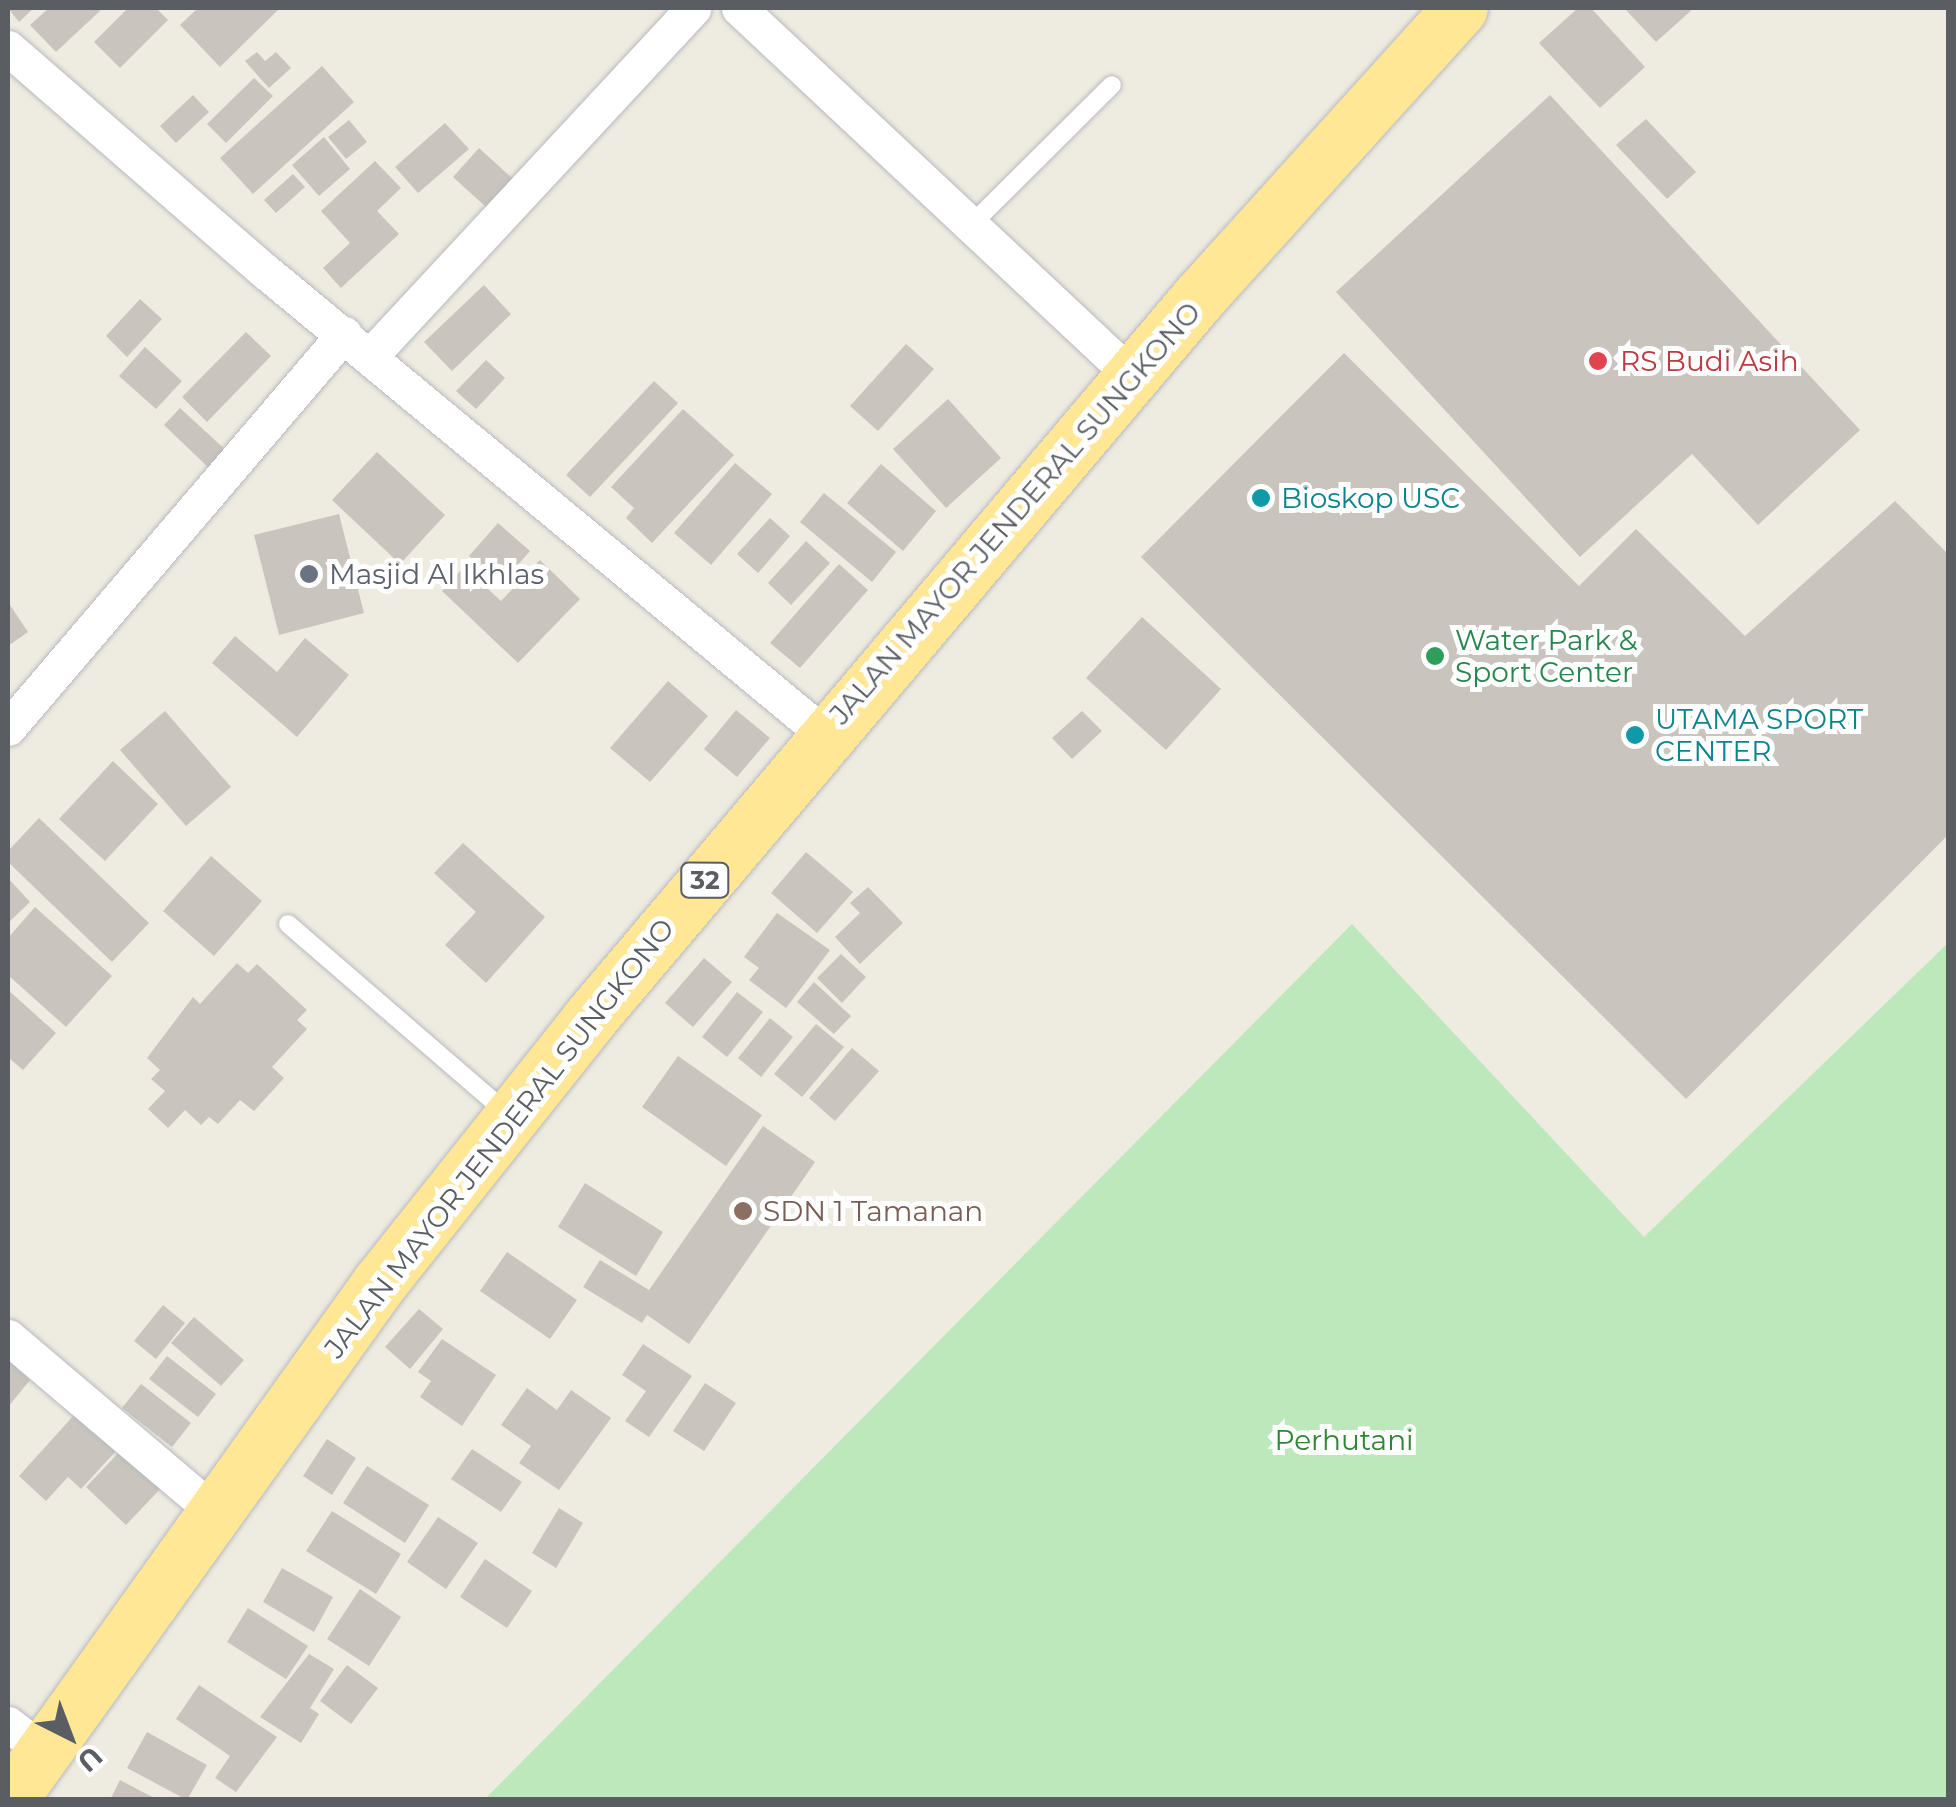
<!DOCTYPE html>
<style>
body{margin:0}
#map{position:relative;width:1956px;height:1807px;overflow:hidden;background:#eeebe1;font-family:Montserrat,sans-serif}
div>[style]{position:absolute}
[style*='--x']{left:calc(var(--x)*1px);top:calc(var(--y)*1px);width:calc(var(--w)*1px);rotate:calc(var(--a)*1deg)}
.green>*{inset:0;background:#bce8bb}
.building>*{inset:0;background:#c9c5be}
.roads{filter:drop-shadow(0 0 2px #b7babf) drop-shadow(0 0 2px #b7babf)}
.service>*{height:18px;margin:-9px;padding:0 9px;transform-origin:9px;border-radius:9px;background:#fff}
.minor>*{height:35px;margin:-17.5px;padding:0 17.5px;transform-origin:17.5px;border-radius:17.5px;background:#fff}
.trunk>*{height:55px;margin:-27.5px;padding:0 27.5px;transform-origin:27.5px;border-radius:27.5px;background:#ffe796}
.dots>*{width:28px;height:28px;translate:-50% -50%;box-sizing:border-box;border:5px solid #fff;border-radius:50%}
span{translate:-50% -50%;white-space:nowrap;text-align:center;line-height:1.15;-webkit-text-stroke:10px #fff;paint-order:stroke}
.shield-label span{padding:2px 8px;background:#fff;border:2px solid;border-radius:8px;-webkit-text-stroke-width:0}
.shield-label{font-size:25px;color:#5a5e63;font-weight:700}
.health-label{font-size:28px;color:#be3a42}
.left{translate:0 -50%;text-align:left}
.culture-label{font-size:28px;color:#0d838f}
.street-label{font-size:28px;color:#5a5e63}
.worship-label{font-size:28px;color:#5b616d}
.leisure-label{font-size:28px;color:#27864d}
.education-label{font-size:28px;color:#785e54}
.park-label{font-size:28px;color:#2e8631}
.frame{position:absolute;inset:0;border:10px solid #5a5e63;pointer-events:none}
.north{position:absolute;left:20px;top:1687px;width:100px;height:100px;-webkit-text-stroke:8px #fff;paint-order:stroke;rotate:138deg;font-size:28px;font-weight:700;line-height:40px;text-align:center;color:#5a5e63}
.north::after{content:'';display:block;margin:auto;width:35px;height:45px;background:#5a5e63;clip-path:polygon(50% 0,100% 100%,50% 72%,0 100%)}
</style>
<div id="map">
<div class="green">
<div style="clip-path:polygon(1352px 924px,1644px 1237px,1948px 943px,1948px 1799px,485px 1799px)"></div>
</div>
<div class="building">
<div style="clip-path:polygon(8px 8px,34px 8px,19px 22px)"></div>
<div style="clip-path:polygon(49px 8px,103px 8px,56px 52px,30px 25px)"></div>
<div style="clip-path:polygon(128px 8px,156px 8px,168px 20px,120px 68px,94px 42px)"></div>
<div style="clip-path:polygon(198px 8px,280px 8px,220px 67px,180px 25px)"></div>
<div style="clip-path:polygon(1578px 8px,1591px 8px,1645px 67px,1600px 108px,1539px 43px)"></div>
<div style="clip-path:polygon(1624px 8px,1694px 8px,1656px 42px)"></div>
<div style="clip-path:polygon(257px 52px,265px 61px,276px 52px,291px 68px,269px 88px,245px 61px)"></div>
<div style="clip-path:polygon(322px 66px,354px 102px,253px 194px,220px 158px)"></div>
<div style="clip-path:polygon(254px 78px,273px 96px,226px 143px,207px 124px)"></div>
<div style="clip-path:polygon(193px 95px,209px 112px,176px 143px,160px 126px)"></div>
<div style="clip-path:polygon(1550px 95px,1860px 430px,1758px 525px,1692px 454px,1580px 557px,1336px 292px)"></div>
<div style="clip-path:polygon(1646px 119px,1696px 172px,1667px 199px,1616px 145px)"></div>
<div style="clip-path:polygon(349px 120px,367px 142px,346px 159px,328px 137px)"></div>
<div style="clip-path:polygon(445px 123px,469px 149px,418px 193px,395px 167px)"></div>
<div style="clip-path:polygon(324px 137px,350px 169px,319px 196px,292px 165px)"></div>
<div style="clip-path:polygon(479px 148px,523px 188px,497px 217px,453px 177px)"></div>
<div style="clip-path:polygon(375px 161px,401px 188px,377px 211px,399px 234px,341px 288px,323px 268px,350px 243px,321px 211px)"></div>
<div style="clip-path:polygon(293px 174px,305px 187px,276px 213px,264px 200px)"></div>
<div style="clip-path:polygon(484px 285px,511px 314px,452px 371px,424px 342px)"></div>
<div style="clip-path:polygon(140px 299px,162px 319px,127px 357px,106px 336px)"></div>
<div style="clip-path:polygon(246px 332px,271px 356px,207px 422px,182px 397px)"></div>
<div style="clip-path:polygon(906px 344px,934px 369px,878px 431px,850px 406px)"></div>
<div style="clip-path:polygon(145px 347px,182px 381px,156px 409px,119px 376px)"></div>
<div style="clip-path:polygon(1344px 353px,1579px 586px,1636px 529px,1745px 636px,1895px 501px,1948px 554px,1948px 835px,1686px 1099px,1141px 557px)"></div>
<div style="clip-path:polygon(486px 360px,505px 378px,476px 409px,456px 391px)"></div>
<div style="clip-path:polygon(654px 381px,678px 403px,590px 497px,566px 475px)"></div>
<div style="clip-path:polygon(948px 399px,1001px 458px,946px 508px,893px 449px)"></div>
<div style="clip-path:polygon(180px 408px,230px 454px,213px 472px,164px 425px)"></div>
<div style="clip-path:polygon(683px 409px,734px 455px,652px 543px,626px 518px,634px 508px,611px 487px)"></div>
<div style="clip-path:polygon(377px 452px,445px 515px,400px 564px,332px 500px)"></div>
<div style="clip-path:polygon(735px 463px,772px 494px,711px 565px,674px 533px)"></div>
<div style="clip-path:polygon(881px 464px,936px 511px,903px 551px,847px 503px)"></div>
<div style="clip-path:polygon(824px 493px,896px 552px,872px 582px,800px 522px)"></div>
<div style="clip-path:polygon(339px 514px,364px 613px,279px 635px,254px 535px)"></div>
<div style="clip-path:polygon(770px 518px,790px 536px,758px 573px,737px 554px)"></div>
<div style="clip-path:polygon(498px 523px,530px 551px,501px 584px,469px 556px)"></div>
<div style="clip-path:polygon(806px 541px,830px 563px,791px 605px,768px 583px)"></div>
<div style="clip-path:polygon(540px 560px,580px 599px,518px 663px,442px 591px,464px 567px,501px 601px)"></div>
<div style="clip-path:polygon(839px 564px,868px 590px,800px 668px,770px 643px)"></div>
<div style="clip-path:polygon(8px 602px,28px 632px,8px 646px)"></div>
<div style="clip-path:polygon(1142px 617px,1221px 689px,1166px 750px,1086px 678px)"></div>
<div style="clip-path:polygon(235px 636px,277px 672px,305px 638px,349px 675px,297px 737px,212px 663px)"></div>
<div style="clip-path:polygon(668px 681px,708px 716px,650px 782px,610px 748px)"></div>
<div style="clip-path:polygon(736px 710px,770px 738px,737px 777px,704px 749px)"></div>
<div style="clip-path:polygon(165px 711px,231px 787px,186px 826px,120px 750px)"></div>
<div style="clip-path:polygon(1082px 711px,1102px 731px,1072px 759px,1052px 738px)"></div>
<div style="clip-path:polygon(113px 761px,158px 804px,105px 861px,59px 819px)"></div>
<div style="clip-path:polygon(39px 818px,149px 923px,112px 962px,8px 862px,8px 851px)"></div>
<div style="clip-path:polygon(463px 843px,545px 917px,486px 983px,445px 945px,476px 912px,434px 873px)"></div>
<div style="clip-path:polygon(806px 852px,853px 892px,817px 933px,771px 893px)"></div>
<div style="clip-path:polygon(211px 856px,262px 901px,214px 956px,163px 911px)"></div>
<div style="clip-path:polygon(8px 878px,30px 902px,8px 923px)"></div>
<div style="clip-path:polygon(868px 887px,903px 923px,860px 964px,835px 937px,860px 913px,850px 903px)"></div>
<div style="clip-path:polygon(35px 907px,112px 976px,66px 1027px,8px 975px,8px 938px)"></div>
<div style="clip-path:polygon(777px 913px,830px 950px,786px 1008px,749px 980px,759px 968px,744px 957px)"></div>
<div style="clip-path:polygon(841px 954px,866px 977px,842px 1003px,817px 978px)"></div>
<div style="clip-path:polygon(704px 958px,732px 982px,693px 1027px,665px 1003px)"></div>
<div style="clip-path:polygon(237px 963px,248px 973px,257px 964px,307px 1010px,297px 1020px,307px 1029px,272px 1067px,284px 1078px,254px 1111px,240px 1100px,218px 1124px,209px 1117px,201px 1125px,185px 1110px,168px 1128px,148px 1109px,165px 1091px,151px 1079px,160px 1070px,147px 1058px,193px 997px,200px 1004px)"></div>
<div style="clip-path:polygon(814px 982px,851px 1016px,834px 1034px,797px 1002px)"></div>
<div style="clip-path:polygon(8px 990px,56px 1033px,23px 1070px,8px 1057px)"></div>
<div style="clip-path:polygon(737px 992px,763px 1012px,727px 1057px,702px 1037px)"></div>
<div style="clip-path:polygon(770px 1018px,793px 1037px,761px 1077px,738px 1058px)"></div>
<div style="clip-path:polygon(816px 1024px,844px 1047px,802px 1097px,774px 1074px)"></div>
<div style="clip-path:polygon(852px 1048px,879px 1071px,835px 1121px,809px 1098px)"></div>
<div style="clip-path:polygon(678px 1056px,762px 1115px,726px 1166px,642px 1107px)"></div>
<div style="clip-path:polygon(763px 1126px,815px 1162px,689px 1344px,647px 1315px,642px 1323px,583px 1287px,600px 1260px,649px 1290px)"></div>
<div style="clip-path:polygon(585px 1183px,663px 1232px,636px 1276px,558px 1227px)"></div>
<div style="clip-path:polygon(507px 1252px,577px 1300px,550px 1339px,480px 1291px)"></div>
<div style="clip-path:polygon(163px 1305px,185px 1323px,156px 1359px,134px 1341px)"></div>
<div style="clip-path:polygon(419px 1309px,443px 1329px,410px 1369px,385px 1347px)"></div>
<div style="clip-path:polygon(194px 1317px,244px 1360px,221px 1386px,171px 1343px)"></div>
<div style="clip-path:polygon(442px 1339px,496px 1375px,462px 1426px,420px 1397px,431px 1381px,418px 1372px)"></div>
<div style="clip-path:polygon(643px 1344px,692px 1376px,649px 1437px,625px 1421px,646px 1391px,622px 1375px)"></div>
<div style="clip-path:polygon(167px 1356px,216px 1394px,198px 1417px,149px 1379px)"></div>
<div style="clip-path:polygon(8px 1360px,30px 1380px,8px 1407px)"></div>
<div style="clip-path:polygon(705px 1383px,736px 1403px,704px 1451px,673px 1431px)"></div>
<div style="clip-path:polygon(141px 1384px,191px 1423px,172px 1447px,122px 1408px)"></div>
<div style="clip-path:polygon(527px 1388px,557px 1410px,571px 1390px,611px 1418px,559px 1490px,519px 1463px,531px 1446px,501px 1425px)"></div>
<div style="clip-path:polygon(75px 1414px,116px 1451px,81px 1489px,68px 1477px,46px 1501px,19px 1476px)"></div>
<div style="clip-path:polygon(327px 1439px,356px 1458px,332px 1495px,303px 1476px)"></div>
<div style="clip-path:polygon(124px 1447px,164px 1485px,126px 1525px,86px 1487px)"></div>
<div style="clip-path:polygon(472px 1449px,522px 1482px,501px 1512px,451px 1479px)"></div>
<div style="clip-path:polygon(367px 1466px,429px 1505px,405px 1543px,343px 1503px)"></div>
<div style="clip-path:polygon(559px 1508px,583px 1523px,556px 1568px,532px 1553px)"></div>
<div style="clip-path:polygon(332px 1511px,401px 1554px,376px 1594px,306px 1551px)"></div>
<div style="clip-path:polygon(438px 1517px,478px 1543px,446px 1589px,407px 1562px)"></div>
<div style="clip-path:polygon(485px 1559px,532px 1591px,507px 1628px,460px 1597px)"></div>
<div style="clip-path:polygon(282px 1568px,333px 1597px,314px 1632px,263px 1602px)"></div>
<div style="clip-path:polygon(360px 1589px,401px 1617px,369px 1666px,327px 1639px)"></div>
<div style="clip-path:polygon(248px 1608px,308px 1646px,286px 1679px,227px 1642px)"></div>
<div style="clip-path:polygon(309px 1654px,334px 1669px,310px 1708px,319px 1714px,301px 1743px,260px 1717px)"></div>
<div style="clip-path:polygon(347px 1665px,378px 1688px,351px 1724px,320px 1701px)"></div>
<div style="clip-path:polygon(199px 1685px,277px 1737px,236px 1792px,215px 1778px,230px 1756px,176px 1719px)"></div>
<div style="clip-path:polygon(147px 1732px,207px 1765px,187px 1800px,127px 1768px)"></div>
<div style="clip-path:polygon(120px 1780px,158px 1800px,110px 1800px)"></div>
</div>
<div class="roads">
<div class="service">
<div style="--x:972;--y:224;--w:197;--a:-44.8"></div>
<div style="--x:288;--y:924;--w:289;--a:40.8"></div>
</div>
<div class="minor">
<div style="--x:739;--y:8;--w:538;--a:43.12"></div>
<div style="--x:8;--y:48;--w:342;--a:41"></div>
<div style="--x:266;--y:272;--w:726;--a:39.63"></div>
<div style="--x:372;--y:354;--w:472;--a:-47.1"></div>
<div style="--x:8;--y:728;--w:518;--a:-49.54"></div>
<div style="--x:8;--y:1337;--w:270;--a:40.3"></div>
<div style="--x:8;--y:1724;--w:44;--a:37.6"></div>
</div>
<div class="trunk">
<div style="--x:9;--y:1800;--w:637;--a:-54.39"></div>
<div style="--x:380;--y:1282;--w:336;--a:-51.5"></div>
<div style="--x:589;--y:1019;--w:945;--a:-49.81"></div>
<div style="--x:1199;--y:297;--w:389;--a:-47.9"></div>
</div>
</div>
<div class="dots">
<div style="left:1598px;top:361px;background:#e0444e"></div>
<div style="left:1261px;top:498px;background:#0f9aa8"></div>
<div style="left:309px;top:574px;background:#6b7280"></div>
<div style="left:1435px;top:656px;background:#2e9e5b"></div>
<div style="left:1635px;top:735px;background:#0f9aa8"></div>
<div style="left:743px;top:1211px;background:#8d6e63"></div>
</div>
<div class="shield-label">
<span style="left:705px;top:880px">32</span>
</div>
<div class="health-label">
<span class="left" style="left:1620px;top:361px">RS Budi Asih</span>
</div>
<div class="culture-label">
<span class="left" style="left:1281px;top:498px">Bioskop USC</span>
<span class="left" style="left:1655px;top:735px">UTAMA SPORT<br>CENTER</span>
</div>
<div class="street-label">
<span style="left:1015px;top:513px;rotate:-49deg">JALAN MAYOR JENDERAL SUNGKONO</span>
<span style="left:499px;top:1138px;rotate:-52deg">JALAN MAYOR JENDERAL SUNGKONO</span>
</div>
<div class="worship-label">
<span class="left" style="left:329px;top:574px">Masjid Al Ikhlas</span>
</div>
<div class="leisure-label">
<span class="left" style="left:1455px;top:656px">Water Park &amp;<br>Sport Center</span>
</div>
<div class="education-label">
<span class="left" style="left:763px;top:1211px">SDN 1 Tamanan</span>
</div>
<div class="park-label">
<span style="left:1344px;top:1440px">Perhutani</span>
</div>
<div class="frame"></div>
<div class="north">U</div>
</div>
